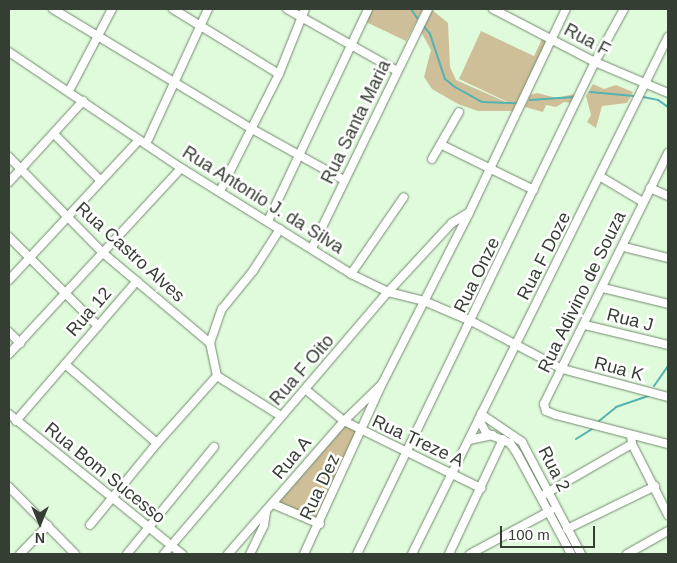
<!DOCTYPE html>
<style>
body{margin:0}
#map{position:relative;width:677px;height:563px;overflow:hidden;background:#e0fbdc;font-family:Arial,sans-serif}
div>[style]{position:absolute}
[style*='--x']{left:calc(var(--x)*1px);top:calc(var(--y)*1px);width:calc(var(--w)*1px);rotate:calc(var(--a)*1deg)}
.green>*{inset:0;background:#cfbf99}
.stream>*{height:2px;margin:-1px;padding:0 1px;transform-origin:1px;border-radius:1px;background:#54b2b1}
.roads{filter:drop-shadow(0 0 1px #738a6f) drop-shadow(0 0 1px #738a6f)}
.minor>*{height:8px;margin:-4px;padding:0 4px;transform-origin:4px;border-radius:4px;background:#fff}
span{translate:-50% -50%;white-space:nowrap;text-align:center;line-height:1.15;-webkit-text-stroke:5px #fff;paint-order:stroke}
.street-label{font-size:18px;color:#343e32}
.frame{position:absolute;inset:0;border:10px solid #343e32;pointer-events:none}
.north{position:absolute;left:15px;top:498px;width:50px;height:50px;-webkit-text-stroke:4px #fff;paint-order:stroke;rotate:180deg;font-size:14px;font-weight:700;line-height:20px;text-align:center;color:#343e32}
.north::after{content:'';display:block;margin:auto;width:18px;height:22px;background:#343e32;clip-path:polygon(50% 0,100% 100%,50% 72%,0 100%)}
.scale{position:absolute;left:500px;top:526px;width:95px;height:22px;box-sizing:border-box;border:2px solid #343e32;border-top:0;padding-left:6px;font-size:15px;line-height:18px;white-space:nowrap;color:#343e32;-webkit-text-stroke:4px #fff;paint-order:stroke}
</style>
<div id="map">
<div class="green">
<div style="clip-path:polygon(372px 9px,423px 9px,406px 41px,366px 22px)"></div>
<div style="clip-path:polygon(431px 9px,448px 23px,450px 67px,456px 80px,506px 102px,510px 103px,459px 79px,481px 31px,534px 56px,543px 37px,545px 38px,546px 45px,513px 111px,478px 111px,458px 104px,432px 89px,424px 77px,431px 50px,421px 32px)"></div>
<div style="clip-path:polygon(593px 84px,604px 89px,616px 85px,633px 92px,627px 103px,602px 106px,596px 128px,587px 122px,591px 115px,586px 96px)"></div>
<div style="clip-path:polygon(537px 93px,557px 98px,578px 93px,573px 103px,564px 102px,556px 107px,546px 105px,543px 112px,525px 107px,530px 95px)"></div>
<div style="clip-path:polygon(344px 425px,358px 432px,318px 519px,278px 502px)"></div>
</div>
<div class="stream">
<div style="--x:411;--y:9;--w:11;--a:56"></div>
<div style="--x:422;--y:24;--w:13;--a:51"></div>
<div style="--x:430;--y:34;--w:47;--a:71.6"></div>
<div style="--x:445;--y:79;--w:13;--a:39"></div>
<div style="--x:455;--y:87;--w:31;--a:29"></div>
<div style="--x:482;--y:102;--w:36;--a:2"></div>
<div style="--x:590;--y:92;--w:44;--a:5.2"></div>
<div style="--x:643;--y:97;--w:15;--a:11"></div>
<div style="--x:658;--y:100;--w:12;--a:35"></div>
<div style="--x:530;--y:100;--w:44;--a:-3.9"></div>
<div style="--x:654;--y:386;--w:24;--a:-55"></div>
<div style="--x:599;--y:421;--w:22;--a:-39"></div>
<div style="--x:616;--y:407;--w:37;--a:-19"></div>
<div style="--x:576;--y:439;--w:22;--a:-32"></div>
</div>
<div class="roads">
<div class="minor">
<div style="--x:53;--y:9;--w:232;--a:31.1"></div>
<div style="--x:252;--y:129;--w:105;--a:29"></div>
<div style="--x:173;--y:9;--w:124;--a:31.5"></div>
<div style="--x:287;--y:9;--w:126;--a:29.4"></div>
<div style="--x:493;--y:9;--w:115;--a:27.5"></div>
<div style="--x:595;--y:62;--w:79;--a:23"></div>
<div style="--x:9;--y:52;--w:207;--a:34"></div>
<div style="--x:181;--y:168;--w:200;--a:31.9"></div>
<div style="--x:351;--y:274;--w:41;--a:25.9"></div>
<div style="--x:388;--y:292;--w:37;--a:14"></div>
<div style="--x:424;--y:301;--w:51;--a:23.1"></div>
<div style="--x:471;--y:321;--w:103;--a:27.8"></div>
<div style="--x:562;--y:369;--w:110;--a:14.8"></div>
<div style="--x:69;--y:91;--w:93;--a:-62.3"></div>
<div style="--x:54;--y:134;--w:66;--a:45"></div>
<div style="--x:146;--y:144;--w:149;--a:-65.3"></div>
<div style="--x:442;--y:145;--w:102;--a:26.1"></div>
<div style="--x:668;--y:153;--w:280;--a:116.3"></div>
<div style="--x:544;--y:404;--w:7;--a:74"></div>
<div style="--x:546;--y:411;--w:11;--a:22"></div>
<div style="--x:556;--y:415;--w:116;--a:14.5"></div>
<div style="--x:9;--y:157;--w:134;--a:45.6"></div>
<div style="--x:103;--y:253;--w:140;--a:40.1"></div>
<div style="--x:210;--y:343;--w:34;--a:78"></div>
<div style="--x:432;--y:159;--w:54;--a:-60.1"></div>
<div style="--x:601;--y:177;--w:49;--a:30.8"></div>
<div style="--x:9;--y:182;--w:110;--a:-47.6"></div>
<div style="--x:650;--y:188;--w:20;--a:24"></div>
<div style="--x:220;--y:191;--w:131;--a:-63.2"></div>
<div style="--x:279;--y:74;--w:70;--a:-68.2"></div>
<div style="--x:268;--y:221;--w:234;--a:-64.7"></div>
<div style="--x:9;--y:237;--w:126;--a:45"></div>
<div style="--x:624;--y:247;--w:45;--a:14"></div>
<div style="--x:312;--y:248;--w:266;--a:-64.1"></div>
<div style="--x:351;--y:274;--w:93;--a:-55.5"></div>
<div style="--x:9;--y:280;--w:191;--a:-47.1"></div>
<div style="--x:603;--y:288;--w:67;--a:13.8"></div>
<div style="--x:585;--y:325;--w:85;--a:13.5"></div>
<div style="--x:9;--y:332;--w:16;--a:45"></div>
<div style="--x:210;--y:343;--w:36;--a:-71"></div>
<div style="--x:222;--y:309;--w:49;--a:-50.8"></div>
<div style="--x:253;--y:271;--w:50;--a:-57.3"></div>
<div style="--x:9;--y:354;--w:253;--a:-47.2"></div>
<div style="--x:65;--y:364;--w:121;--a:40.7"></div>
<div style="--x:217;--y:376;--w:75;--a:32"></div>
<div style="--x:305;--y:389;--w:50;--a:39.4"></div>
<div style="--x:344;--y:421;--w:153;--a:26.1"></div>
<div style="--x:9;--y:414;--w:223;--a:39"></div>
<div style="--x:481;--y:414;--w:50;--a:34.3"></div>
<div style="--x:522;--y:442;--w:127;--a:62.2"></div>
<div style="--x:479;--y:419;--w:16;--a:63"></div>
<div style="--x:486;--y:433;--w:26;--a:23"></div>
<div style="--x:510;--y:443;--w:14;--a:56"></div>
<div style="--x:518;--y:455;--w:112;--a:61.8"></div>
<div style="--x:16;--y:421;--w:185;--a:-49.2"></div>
<div style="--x:469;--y:440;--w:24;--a:-12"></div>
<div style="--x:632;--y:444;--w:80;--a:63.1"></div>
<div style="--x:9;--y:487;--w:94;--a:45.4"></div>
<div style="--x:545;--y:494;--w:100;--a:-29.9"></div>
<div style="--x:632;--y:444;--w:9;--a:-96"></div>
<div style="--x:273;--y:504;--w:51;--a:23.1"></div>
<div style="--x:90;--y:525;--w:106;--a:-50.7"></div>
<div style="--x:157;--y:443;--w:90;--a:-48.2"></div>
<div style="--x:567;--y:529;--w:98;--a:-26"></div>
<div style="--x:20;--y:554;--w:40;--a:-46"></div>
<div style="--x:127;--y:554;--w:138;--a:-50.9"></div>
<div style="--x:164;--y:554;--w:345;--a:-49.5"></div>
<div style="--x:388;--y:292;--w:94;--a:-47.2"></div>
<div style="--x:452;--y:223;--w:19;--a:-32"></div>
<div style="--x:228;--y:554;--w:176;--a:-48.9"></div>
<div style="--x:344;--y:421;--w:49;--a:-44.2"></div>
<div style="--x:250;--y:554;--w:32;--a:-64"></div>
<div style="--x:264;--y:525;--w:13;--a:-81"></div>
<div style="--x:304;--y:554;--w:187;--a:-65.4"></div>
<div style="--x:382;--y:384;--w:192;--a:-63"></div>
<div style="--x:469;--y:213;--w:226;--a:-64.6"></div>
<div style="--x:357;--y:554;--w:547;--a:-64.19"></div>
<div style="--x:595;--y:62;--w:60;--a:-61.3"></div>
<div style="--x:412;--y:554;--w:577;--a:-63.66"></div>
<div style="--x:449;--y:554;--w:127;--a:-64.8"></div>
<div style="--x:470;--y:554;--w:91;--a:-28.3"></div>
<div style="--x:627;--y:554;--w:47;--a:-29.3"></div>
</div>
</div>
<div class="street-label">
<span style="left:587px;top:40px;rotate:28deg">Rua F</span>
<span style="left:356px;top:122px;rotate:-64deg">Rua Santa Maria</span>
<span style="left:263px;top:200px;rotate:32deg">Rua Antonio J. da Silva</span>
<span style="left:130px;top:252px;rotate:42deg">Rua Castro Alves</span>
<span style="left:544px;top:256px;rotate:-63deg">Rua F Doze</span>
<span style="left:477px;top:275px;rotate:-64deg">Rua Onze</span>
<span style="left:582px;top:292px;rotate:-64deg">Rua Adivino de Souza</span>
<span style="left:89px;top:312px;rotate:-49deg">Rua 12</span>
<span style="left:630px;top:320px;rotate:14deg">Rua J</span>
<span style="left:619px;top:369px;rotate:15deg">Rua K</span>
<span style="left:302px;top:370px;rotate:-49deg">Rua F Oito</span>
<span style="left:418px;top:441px;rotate:25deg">Rua Treze A</span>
<span style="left:292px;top:458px;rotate:-50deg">Rua A</span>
<span style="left:554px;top:469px;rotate:63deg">Rua 2</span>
<span style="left:105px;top:473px;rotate:39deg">Rua Bom Sucesso</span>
<span style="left:320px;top:487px;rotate:-65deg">Rua Dez</span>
</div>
<div class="frame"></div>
<div class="north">N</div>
<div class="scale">100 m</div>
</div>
